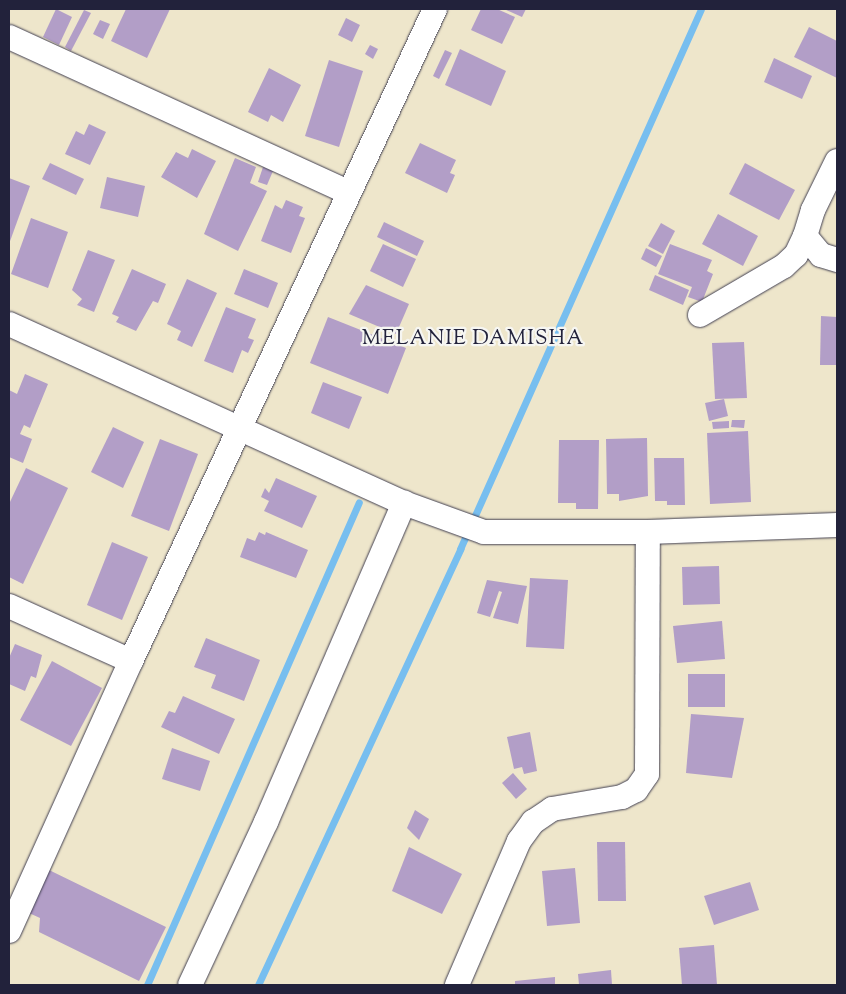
<!DOCTYPE html>
<style>
body{margin:0}
#map{position:relative;width:846px;height:994px;overflow:hidden;background:#eee6cb;font-family:"Sorts Mill Goudy",serif}
div>[style]{position:absolute}
[style*='--x']{left:calc(var(--x)*1px);top:calc(var(--y)*1px);width:calc(var(--w)*1px);rotate:calc(var(--a)*1deg)}
.stream>*{height:7px;margin:-3.5px;padding:0 3.5px;transform-origin:3.5px;border-radius:3.5px;background:#77beef}
.building>*{inset:0;background:#b29ec7}
.roads{filter:drop-shadow(0 0 1px #413f51) drop-shadow(0 0 1px #413f51)}
.minor>*{height:24px;margin:-12px;padding:0 12px;transform-origin:12px;border-radius:12px;background:#fff}
span{translate:-50% -50%;white-space:nowrap;text-align:center;line-height:1.15;-webkit-text-stroke:4.5px #f6f6f2;paint-order:stroke}
.neighbourhood-label{font-size:21px;color:#22223b;letter-spacing:1px}
.frame{position:absolute;inset:0;border:10px solid #22223b;pointer-events:none}
</style>
<div id="map">
<div class="stream">
<div style="--x:147;--y:985;--w:527;--a:-66.3"></div>
<div style="--x:258;--y:985;--w:481;--a:-65.1"></div>
<div style="--x:460;--y:549;--w:591;--a:-65.95"></div>
</div>
<div class="building">
<div style="clip-path:polygon(56px 9px,72px 17px,59px 45px,43px 37px)"></div>
<div style="clip-path:polygon(126px 9px,170px 9px,147px 58px,111px 41px)"></div>
<div style="clip-path:polygon(481px 9px,497px 9px,515px 17px,502px 44px,471px 30px)"></div>
<div style="clip-path:polygon(504px 9px,526px 9px,522px 17px)"></div>
<div style="clip-path:polygon(84px 10px,91px 13px,71px 51px,65px 47px)"></div>
<div style="clip-path:polygon(346px 18px,360px 25px,352px 42px,338px 35px)"></div>
<div style="clip-path:polygon(100px 20px,110px 24px,103px 39px,93px 34px)"></div>
<div style="clip-path:polygon(809px 27px,837px 41px,837px 78px,794px 57px)"></div>
<div style="clip-path:polygon(370px 45px,378px 49px,373px 59px,365px 54px)"></div>
<div style="clip-path:polygon(460px 49px,506px 71px,491px 106px,445px 85px)"></div>
<div style="clip-path:polygon(445px 50px,452px 53px,439px 79px,433px 76px)"></div>
<div style="clip-path:polygon(774px 58px,812px 76px,802px 99px,764px 82px)"></div>
<div style="clip-path:polygon(329px 60px,363px 71px,339px 147px,305px 136px)"></div>
<div style="clip-path:polygon(269px 68px,301px 85px,283px 122px,271px 115px,268px 122px,248px 112px)"></div>
<div style="clip-path:polygon(89px 124px,106px 132px,90px 165px,65px 154px,76px 131px,84px 135px)"></div>
<div style="clip-path:polygon(420px 143px,456px 160px,450px 173px,455px 175px,447px 193px,405px 173px)"></div>
<div style="clip-path:polygon(192px 149px,216px 161px,197px 198px,161px 177px,176px 152px,188px 158px)"></div>
<div style="clip-path:polygon(235px 158px,256px 167px,250px 183px,267px 191px,238px 251px,204px 234px)"></div>
<div style="clip-path:polygon(50px 163px,84px 179px,76px 195px,42px 179px)"></div>
<div style="clip-path:polygon(745px 163px,795px 190px,779px 220px,729px 194px)"></div>
<div style="clip-path:polygon(263px 167px,273px 171px,267px 185px,258px 182px)"></div>
<div style="clip-path:polygon(107px 177px,145px 186px,138px 217px,100px 208px)"></div>
<div style="clip-path:polygon(9px 178px,30px 186px,9px 244px)"></div>
<div style="clip-path:polygon(286px 200px,303px 207px,299px 216px,305px 218px,291px 253px,261px 241px,275px 205px,282px 209px)"></div>
<div style="clip-path:polygon(718px 214px,758px 236px,743px 266px,702px 244px)"></div>
<div style="clip-path:polygon(31px 218px,68px 232px,48px 288px,11px 274px)"></div>
<div style="clip-path:polygon(384px 222px,424px 241px,417px 256px,377px 237px)"></div>
<div style="clip-path:polygon(661px 223px,675px 231px,663px 254px,648px 246px)"></div>
<div style="clip-path:polygon(383px 244px,416px 259px,403px 287px,370px 271px)"></div>
<div style="clip-path:polygon(670px 244px,712px 260px,707px 271px,713px 274px,702px 302px,688px 297px,692px 287px,658px 274px)"></div>
<div style="clip-path:polygon(646px 248px,662px 256px,656px 267px,641px 259px)"></div>
<div style="clip-path:polygon(88px 250px,115px 260px,94px 312px,77px 305px,82px 299px,72px 290px)"></div>
<div style="clip-path:polygon(132px 269px,166px 284px,158px 303px,153px 301px,136px 331px,116px 322px,119px 317px,112px 314px)"></div>
<div style="clip-path:polygon(244px 269px,278px 283px,268px 308px,234px 294px)"></div>
<div style="clip-path:polygon(655px 275px,689px 290px,683px 305px,649px 290px)"></div>
<div style="clip-path:polygon(187px 279px,217px 293px,192px 347px,177px 340px,181px 331px,167px 324px)"></div>
<div style="clip-path:polygon(366px 285px,409px 304px,396px 334px,349px 314px)"></div>
<div style="clip-path:polygon(226px 307px,256px 319px,248px 338px,254px 340px,248px 353px,242px 350px,233px 373px,204px 361px)"></div>
<div style="clip-path:polygon(821px 316px,837px 317px,837px 365px,820px 365px)"></div>
<div style="clip-path:polygon(328px 317px,406px 348px,388px 394px,310px 363px)"></div>
<div style="clip-path:polygon(744px 342px,747px 398px,715px 399px,712px 343px)"></div>
<div style="clip-path:polygon(25px 374px,48px 384px,30px 428px,24px 425px,20px 434px,32px 439px,23px 463px,9px 457px,9px 390px,17px 394px)"></div>
<div style="clip-path:polygon(323px 382px,362px 397px,349px 429px,311px 413px)"></div>
<div style="clip-path:polygon(724px 399px,728px 416px,709px 421px,705px 403px)"></div>
<div style="clip-path:polygon(732px 420px,745px 420px,744px 428px,731px 427px)"></div>
<div style="clip-path:polygon(729px 421px,729px 428px,713px 429px,712px 422px)"></div>
<div style="clip-path:polygon(113px 427px,144px 442px,123px 488px,91px 472px)"></div>
<div style="clip-path:polygon(748px 431px,751px 502px,710px 504px,707px 433px)"></div>
<div style="clip-path:polygon(647px 438px,648px 496px,619px 501px,619px 494px,607px 494px,606px 439px)"></div>
<div style="clip-path:polygon(160px 439px,198px 454px,169px 531px,131px 516px)"></div>
<div style="clip-path:polygon(559px 440px,599px 440px,598px 509px,576px 509px,576px 503px,558px 503px)"></div>
<div style="clip-path:polygon(654px 458px,684px 458px,685px 505px,667px 505px,667px 501px,655px 501px)"></div>
<div style="clip-path:polygon(26px 468px,68px 488px,23px 584px,9px 577px,9px 504px)"></div>
<div style="clip-path:polygon(276px 478px,317px 496px,302px 528px,264px 511px,269px 501px,261px 497px,265px 488px,269px 493px)"></div>
<div style="clip-path:polygon(259px 532px,265px 535px,266px 532px,308px 550px,296px 578px,240px 557px,247px 538px,255px 541px)"></div>
<div style="clip-path:polygon(112px 542px,148px 557px,122px 620px,87px 605px)"></div>
<div style="clip-path:polygon(719px 566px,720px 604px,683px 605px,682px 567px)"></div>
<div style="clip-path:polygon(530px 578px,568px 580px,564px 649px,526px 647px)"></div>
<div style="clip-path:polygon(487px 580px,527px 586px,518px 624px,493px 618px,502px 592px,499px 591px,490px 617px,477px 613px)"></div>
<div style="clip-path:polygon(722px 621px,725px 659px,677px 663px,673px 626px)"></div>
<div style="clip-path:polygon(206px 638px,260px 660px,244px 701px,211px 688px,216px 675px,194px 667px)"></div>
<div style="clip-path:polygon(15px 644px,42px 655px,36px 678px,31px 676px,25px 691px,9px 684px,9px 658px)"></div>
<div style="clip-path:polygon(52px 661px,102px 688px,71px 746px,20px 720px)"></div>
<div style="clip-path:polygon(688px 674px,725px 674px,725px 707px,688px 707px)"></div>
<div style="clip-path:polygon(183px 696px,235px 719px,219px 754px,161px 727px,169px 711px,175px 713px)"></div>
<div style="clip-path:polygon(691px 714px,744px 718px,732px 778px,686px 773px)"></div>
<div style="clip-path:polygon(530px 732px,537px 771px,524px 774px,522px 767px,514px 769px,507px 737px)"></div>
<div style="clip-path:polygon(172px 748px,210px 761px,200px 791px,162px 779px)"></div>
<div style="clip-path:polygon(513px 773px,527px 789px,516px 799px,502px 783px)"></div>
<div style="clip-path:polygon(415px 810px,429px 819px,419px 840px,407px 828px)"></div>
<div style="clip-path:polygon(597px 842px,625px 842px,626px 901px,598px 901px)"></div>
<div style="clip-path:polygon(409px 847px,462px 874px,442px 914px,392px 891px)"></div>
<div style="clip-path:polygon(575px 868px,580px 923px,547px 926px,542px 871px)"></div>
<div style="clip-path:polygon(49px 870px,166px 927px,139px 981px,39px 932px,40px 918px,29px 913px)"></div>
<div style="clip-path:polygon(750px 882px,759px 910px,714px 925px,704px 896px)"></div>
<div style="clip-path:polygon(714px 945px,717px 985px,682px 985px,679px 948px)"></div>
<div style="clip-path:polygon(611px 970px,612px 985px,579px 985px,578px 974px)"></div>
<div style="clip-path:polygon(555px 977px,555px 985px,515px 985px,515px 981px)"></div>
</div>
<div class="roads">
<div class="minor">
<div style="--x:9;--y:37;--w:373;--a:24.6"></div>
<div style="--x:837;--y:161;--w:55;--a:116.1"></div>
<div style="--x:813;--y:210;--w:27;--a:107"></div>
<div style="--x:805;--y:236;--w:25;--a:50"></div>
<div style="--x:821;--y:255;--w:17;--a:17"></div>
<div style="--x:700;--y:315;--w:97;--a:-30.3"></div>
<div style="--x:784;--y:266;--w:16;--a:-43"></div>
<div style="--x:796;--y:255;--w:21;--a:-65"></div>
<div style="--x:9;--y:324;--w:434;--a:24.4"></div>
<div style="--x:404;--y:503;--w:85;--a:19.9"></div>
<div style="--x:484;--y:532;--w:164;--a:0"></div>
<div style="--x:648;--y:532;--w:189;--a:-2.1"></div>
<div style="--x:9;--y:606;--w:134;--a:24.3"></div>
<div style="--x:9;--y:931;--w:296;--a:-65.7"></div>
<div style="--x:131;--y:661;--w:719;--a:-65"></div>
<div style="--x:190;--y:985;--w:180;--a:-65"></div>
<div style="--x:266;--y:822;--w:348;--a:-66.6"></div>
<div style="--x:457;--y:985;--w:157;--a:-66.7"></div>
<div style="--x:519;--y:841;--w:24;--a:-54"></div>
<div style="--x:533;--y:822;--w:23;--a:-34"></div>
<div style="--x:552;--y:809;--w:71;--a:-9.7"></div>
<div style="--x:622;--y:797;--w:16;--a:-27"></div>
<div style="--x:636;--y:790;--w:19;--a:-55"></div>
<div style="--x:647;--y:774;--w:242;--a:-89.8"></div>
</div>
</div>
<div class="neighbourhood-label">
<span style="left:473px;top:339px">MELANIE DAMISHA</span>
</div>
<div class="frame"></div>
</div>
